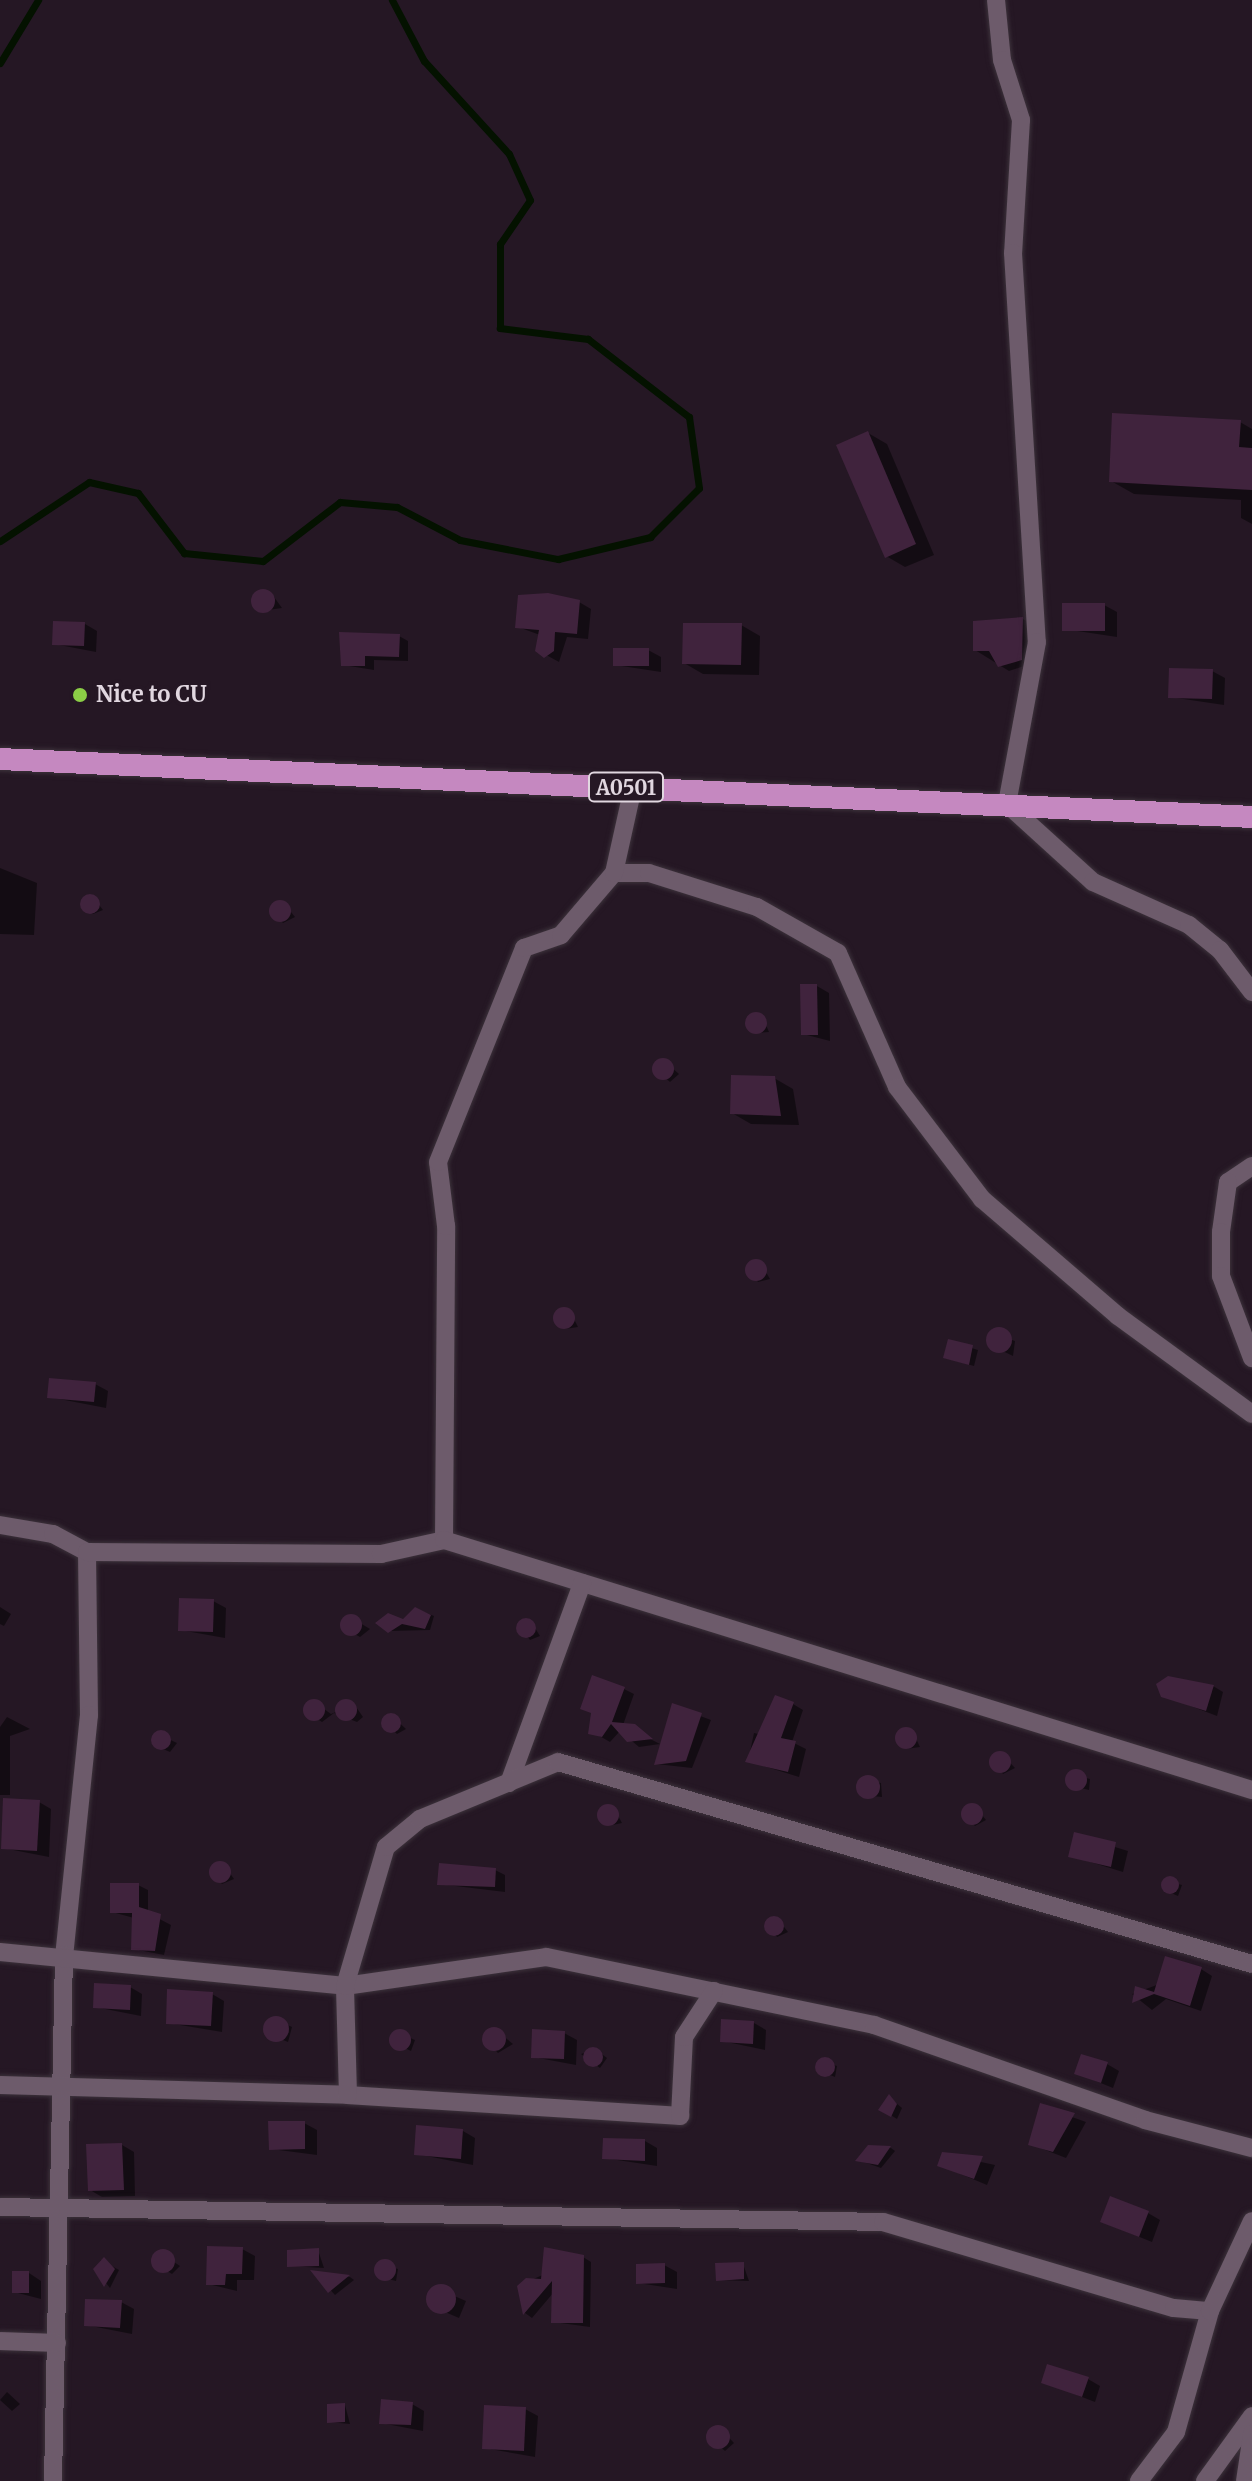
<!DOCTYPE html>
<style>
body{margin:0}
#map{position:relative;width:1252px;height:2481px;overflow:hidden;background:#251724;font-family:Merriweather,serif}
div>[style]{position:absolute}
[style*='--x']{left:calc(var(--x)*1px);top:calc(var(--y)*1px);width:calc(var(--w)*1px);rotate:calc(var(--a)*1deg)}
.shadow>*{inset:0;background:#0007}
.stream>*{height:7px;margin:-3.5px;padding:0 3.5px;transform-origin:3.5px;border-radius:3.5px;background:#041200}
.building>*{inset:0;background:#40233d}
.round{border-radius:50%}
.roads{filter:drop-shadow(0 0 2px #3c323b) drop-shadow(0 0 2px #3c323b)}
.minor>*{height:18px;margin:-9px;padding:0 9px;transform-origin:9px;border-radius:9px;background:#6d5b6b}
.trunk>*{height:22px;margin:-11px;padding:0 11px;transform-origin:11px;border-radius:11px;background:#c588c0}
.dots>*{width:22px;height:22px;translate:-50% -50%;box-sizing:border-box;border:4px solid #251724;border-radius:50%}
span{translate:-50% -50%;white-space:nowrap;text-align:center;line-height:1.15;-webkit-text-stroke:8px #251724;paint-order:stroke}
.shield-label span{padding:2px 6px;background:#251724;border:2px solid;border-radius:6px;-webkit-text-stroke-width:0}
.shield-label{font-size:20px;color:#e1d7e0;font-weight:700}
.poi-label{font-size:22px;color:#e1d7e0;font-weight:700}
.left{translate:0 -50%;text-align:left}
</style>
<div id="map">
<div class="shadow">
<div style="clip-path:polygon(1240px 422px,1252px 429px,1252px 524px,1241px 518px,1241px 500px,1134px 494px,1111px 481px)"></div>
<div style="clip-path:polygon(868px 433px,887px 444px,934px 555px,905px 567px,886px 556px)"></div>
<div style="clip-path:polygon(268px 593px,274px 597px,282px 608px,261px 611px,255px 598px)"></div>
<div style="clip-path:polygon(579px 602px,591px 609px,588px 639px,567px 637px,559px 662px,537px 650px,540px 635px,518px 627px)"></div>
<div style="clip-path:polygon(1104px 605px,1117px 612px,1117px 637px,1064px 629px)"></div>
<div style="clip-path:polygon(1023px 619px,1032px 624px,1030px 664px,1009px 671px,975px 650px,975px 623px)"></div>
<div style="clip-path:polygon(85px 624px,97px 631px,96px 652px,54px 644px)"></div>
<div style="clip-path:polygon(741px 625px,760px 636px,759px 675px,703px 674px,684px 663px)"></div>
<div style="clip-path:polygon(399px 636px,408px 641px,408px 661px,374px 660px,374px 670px,343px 665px)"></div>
<div style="clip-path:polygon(648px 650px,661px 657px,661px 672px,615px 665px)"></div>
<div style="clip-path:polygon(1212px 671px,1225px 678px,1224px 705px,1170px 697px)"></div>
<div style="clip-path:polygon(0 868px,37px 883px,34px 935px,0 934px)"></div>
<div style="clip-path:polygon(92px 896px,103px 910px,93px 914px,83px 903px)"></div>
<div style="clip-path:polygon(283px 902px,295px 917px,283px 923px,271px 909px)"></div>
<div style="clip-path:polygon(817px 986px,829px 993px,830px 1041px,803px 1034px)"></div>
<div style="clip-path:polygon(762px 1016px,769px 1032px,756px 1033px,748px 1019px)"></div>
<div style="clip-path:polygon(663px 1060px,679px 1074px,670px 1082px,654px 1068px)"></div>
<div style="clip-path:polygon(774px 1078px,793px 1089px,799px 1125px,751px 1124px,732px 1113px)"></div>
<div style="clip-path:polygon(760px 1262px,770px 1279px,758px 1282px,748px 1266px)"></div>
<div style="clip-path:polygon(570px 1311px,578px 1327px,565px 1329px,557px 1315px)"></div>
<div style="clip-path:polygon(992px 1333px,1015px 1341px,1013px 1356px,986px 1343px)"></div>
<div style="clip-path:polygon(949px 1341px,978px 1350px,974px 1366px,945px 1358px)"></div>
<div style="clip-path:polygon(95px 1384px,108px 1391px,106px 1408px,49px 1397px)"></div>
<div style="clip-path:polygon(213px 1601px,226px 1608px,225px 1638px,180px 1630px)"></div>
<div style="clip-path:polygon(0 1607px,11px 1614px,4px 1626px,0 1624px)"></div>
<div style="clip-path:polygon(416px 1609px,434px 1616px,430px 1630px,389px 1631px)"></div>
<div style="clip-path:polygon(350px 1617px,370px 1629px,360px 1637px,342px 1627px)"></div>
<div style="clip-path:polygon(530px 1620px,540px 1636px,530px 1640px,519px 1625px)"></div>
<div style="clip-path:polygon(1213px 1686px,1223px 1692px,1217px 1716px,1162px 1695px)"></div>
<div style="clip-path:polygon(624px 1689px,634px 1694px,623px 1725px,660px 1744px,639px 1747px,620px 1731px,610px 1742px,589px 1730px)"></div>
<div style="clip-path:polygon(313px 1701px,331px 1714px,354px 1704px,363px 1717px,357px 1722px,334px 1713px,322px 1722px,305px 1711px)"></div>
<div style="clip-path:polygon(793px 1704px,803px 1710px,792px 1742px,806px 1749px,799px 1777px,748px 1761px,754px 1733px,763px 1735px)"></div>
<div style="clip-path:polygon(673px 1706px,711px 1720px,692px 1768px,656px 1764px)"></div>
<div style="clip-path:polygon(392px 1716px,406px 1729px,397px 1734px,383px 1721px)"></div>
<div style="clip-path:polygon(7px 1717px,30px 1729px,10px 1736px,10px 1795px,0 1795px,0 1727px)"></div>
<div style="clip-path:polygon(912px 1730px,920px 1747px,906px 1749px,898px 1734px)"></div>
<div style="clip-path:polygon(158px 1734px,177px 1743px,170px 1752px,154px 1745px)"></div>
<div style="clip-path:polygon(1002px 1754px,1015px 1768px,1003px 1774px,993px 1758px)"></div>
<div style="clip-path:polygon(1071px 1774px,1090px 1779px,1089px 1790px,1069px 1785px)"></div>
<div style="clip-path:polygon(863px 1780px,881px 1783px,882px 1797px,862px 1795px)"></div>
<div style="clip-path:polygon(39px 1802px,51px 1809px,49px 1857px,3px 1848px)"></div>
<div style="clip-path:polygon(974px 1805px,986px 1820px,975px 1826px,963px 1813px)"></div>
<div style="clip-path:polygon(614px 1808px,622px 1823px,608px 1826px,601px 1811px)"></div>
<div style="clip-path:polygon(1076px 1835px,1128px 1851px,1123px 1872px,1071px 1856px)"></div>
<div style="clip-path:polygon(223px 1863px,234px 1879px,222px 1884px,211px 1871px)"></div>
<div style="clip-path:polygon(495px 1870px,505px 1875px,505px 1892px,439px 1884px)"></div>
<div style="clip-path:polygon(1166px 1881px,1182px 1885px,1178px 1896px,1164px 1890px)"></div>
<div style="clip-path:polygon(138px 1885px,148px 1890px,148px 1913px,171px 1925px,164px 1955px,133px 1949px,134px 1918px,112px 1912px)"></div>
<div style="clip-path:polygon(777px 1918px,788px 1932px,777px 1937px,767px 1922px)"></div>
<div style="clip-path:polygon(1201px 1969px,1212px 1976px,1201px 2011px,1166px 1999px,1152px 2010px,1132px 1994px)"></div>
<div style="clip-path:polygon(130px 1987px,142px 1994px,141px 2016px,95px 2007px)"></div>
<div style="clip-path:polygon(212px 1994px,224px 2001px,222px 2032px,168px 2023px)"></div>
<div style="clip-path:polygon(273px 2018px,292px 2027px,288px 2042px,266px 2033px)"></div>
<div style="clip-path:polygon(754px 2023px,766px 2030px,765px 2050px,722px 2041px)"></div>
<div style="clip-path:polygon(496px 2030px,513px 2044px,498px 2053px,484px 2038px)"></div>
<div style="clip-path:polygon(396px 2032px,415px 2040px,411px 2051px,392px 2042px)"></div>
<div style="clip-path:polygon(564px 2033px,577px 2040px,576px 2065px,533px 2057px)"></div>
<div style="clip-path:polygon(595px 2049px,607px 2058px,600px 2068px,581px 2054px)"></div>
<div style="clip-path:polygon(820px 2061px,837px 2066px,835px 2077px,818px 2070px)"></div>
<div style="clip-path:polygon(1107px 2064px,1119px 2071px,1113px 2088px,1076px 2073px)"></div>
<div style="clip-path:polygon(889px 2097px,902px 2108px,897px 2119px,881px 2109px)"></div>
<div style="clip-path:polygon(1041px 2106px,1086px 2122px,1066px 2158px,1030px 2144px)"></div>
<div style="clip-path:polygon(304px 2123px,317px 2130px,317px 2155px,271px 2149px)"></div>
<div style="clip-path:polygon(463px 2131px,475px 2138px,473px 2165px,416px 2154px)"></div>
<div style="clip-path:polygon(645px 2141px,657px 2148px,657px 2166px,604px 2158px)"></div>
<div style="clip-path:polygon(122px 2145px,134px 2152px,135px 2196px,102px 2197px,90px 2190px)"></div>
<div style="clip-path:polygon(866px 2149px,891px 2148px,895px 2151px,881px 2168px,858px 2160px)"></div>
<div style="clip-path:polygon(944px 2154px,995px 2165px,987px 2185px,939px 2165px)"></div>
<div style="clip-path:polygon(1148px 2213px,1160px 2220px,1152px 2242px,1102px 2222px)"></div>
<div style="clip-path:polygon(242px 2249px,255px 2256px,254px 2280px,237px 2280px,237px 2291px,208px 2284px)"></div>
<div style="clip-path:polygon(318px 2250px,324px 2268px,289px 2266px)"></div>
<div style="clip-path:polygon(159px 2252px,180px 2266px,172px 2274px,153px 2262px)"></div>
<div style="clip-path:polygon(583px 2257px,591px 2262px,590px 2327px,553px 2322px,554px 2292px,532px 2318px,525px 2313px,520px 2285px)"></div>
<div style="clip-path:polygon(101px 2260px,119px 2270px,110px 2288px,95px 2269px)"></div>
<div style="clip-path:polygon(380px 2264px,398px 2269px,396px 2281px,380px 2277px)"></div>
<div style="clip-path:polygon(743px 2264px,749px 2281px,718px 2280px)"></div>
<div style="clip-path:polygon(664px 2265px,677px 2272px,677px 2289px,638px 2283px)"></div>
<div style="clip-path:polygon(29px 2273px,41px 2281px,41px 2299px,14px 2292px)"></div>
<div style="clip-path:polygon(315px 2273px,350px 2277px,354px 2280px,335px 2295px)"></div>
<div style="clip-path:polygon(436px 2288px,466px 2301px,459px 2318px,431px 2306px)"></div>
<div style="clip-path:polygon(121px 2302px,134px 2309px,132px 2334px,86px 2325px)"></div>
<div style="clip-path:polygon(1088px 2379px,1100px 2386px,1095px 2402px,1043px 2382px)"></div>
<div style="clip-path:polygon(7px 2392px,20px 2404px,12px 2411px,0 2400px)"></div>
<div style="clip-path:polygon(412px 2404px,424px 2411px,423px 2431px,381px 2423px)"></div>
<div style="clip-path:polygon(345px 2405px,350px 2424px,329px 2422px)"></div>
<div style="clip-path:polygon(525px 2409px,538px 2416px,535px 2457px,484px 2448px)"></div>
<div style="clip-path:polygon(720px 2428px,734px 2443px,725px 2451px,709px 2437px)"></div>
</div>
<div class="stream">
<div style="--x:0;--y:63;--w:74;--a:-58.9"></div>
<div style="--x:0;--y:541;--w:107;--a:-33.5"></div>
<div style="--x:89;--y:482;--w:50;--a:12.7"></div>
<div style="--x:138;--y:493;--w:76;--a:52.5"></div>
<div style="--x:184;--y:553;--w:79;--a:5.8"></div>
<div style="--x:263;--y:561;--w:97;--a:-37.5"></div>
<div style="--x:340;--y:502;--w:57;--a:5"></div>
<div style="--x:397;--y:507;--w:71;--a:27.6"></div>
<div style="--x:460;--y:540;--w:100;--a:11"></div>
<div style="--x:558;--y:559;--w:95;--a:-13.4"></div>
<div style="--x:650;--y:537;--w:69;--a:-45"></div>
<div style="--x:699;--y:488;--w:72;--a:-98"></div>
<div style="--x:689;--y:417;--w:128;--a:-142.3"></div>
<div style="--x:588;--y:339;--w:89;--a:-172.9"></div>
<div style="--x:500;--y:328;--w:84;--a:-90"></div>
<div style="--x:500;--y:244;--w:53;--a:-55.7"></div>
<div style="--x:530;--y:200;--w:51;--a:-114.5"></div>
<div style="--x:509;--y:154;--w:126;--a:-132.4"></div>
<div style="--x:424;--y:61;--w:69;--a:-117.7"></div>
</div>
<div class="building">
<div style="clip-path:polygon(1112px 413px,1241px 420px,1239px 447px,1252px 448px,1252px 490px,1109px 482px)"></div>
<div style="clip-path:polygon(868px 431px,916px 544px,885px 558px,836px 445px)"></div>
<div class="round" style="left:251px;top:589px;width:24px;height:24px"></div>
<div style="clip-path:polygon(548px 593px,580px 600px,577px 634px,555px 632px,554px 651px,544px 658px,535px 651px,539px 630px,515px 628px,518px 595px)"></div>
<div style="clip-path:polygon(1062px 603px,1105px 603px,1105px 631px,1062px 631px)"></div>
<div style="clip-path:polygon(1023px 617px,1022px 660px,998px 667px,989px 651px,973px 651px,973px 621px)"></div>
<div style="clip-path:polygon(53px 621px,85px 622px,84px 646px,52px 645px)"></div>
<div style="clip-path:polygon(683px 623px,742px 623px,741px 665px,682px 664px)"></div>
<div style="clip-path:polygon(339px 632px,400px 634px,399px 657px,365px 656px,365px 666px,341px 666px)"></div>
<div style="clip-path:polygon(613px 648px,649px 648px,649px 666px,613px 666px)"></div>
<div style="clip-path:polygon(1169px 668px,1213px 669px,1212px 699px,1168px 698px)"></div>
<div class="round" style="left:80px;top:894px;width:20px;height:20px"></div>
<div class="round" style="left:269px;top:900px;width:22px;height:22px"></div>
<div style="clip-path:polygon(800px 984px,817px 984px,818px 1035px,801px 1035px)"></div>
<div class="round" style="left:745px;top:1012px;width:22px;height:22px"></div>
<div class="round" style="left:652px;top:1058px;width:22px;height:22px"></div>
<div style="clip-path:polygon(731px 1075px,775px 1076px,781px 1116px,730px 1114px)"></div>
<div class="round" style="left:745px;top:1259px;width:22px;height:22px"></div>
<div class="round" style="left:553px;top:1307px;width:22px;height:22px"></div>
<div class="round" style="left:986px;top:1327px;width:26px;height:26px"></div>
<div style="clip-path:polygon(948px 1339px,973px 1345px,969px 1365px,943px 1358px)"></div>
<div style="clip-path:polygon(49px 1378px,96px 1382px,94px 1402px,47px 1398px)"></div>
<div style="clip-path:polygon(179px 1598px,214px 1599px,213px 1632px,178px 1631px)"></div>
<div style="clip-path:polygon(415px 1607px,431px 1615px,425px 1629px,402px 1624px,388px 1633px,375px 1623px,388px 1613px,403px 1619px)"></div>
<div class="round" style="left:340px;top:1614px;width:22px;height:22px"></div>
<div class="round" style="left:516px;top:1618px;width:20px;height:20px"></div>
<div style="clip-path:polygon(592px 1675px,625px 1687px,612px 1722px,635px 1724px,653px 1739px,627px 1742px,611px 1724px,602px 1737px,588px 1734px,591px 1713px,580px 1709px)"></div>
<div style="clip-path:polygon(1168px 1676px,1214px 1685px,1206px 1711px,1161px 1697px,1156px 1684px)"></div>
<div style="clip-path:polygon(775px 1695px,794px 1702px,781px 1738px,796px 1741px,788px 1772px,745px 1762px)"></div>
<div class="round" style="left:335px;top:1699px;width:22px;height:22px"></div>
<div class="round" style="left:303px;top:1699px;width:22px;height:22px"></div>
<div style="clip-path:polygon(672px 1703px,702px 1713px,686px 1761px,654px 1765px)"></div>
<div class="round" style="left:381px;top:1713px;width:20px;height:20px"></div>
<div class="round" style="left:895px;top:1727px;width:22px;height:22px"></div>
<div class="round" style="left:151px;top:1730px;width:20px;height:20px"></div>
<div class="round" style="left:989px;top:1751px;width:22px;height:22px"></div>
<div class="round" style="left:1065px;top:1769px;width:22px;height:22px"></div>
<div class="round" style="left:856px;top:1775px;width:24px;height:24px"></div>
<div style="clip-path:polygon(3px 1798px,40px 1800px,37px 1851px,1px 1849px)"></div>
<div class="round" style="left:961px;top:1803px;width:22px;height:22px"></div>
<div class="round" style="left:597px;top:1804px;width:22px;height:22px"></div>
<div style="clip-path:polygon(1074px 1832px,1116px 1842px,1111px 1867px,1068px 1857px)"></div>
<div class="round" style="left:209px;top:1861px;width:22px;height:22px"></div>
<div style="clip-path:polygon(439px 1863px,496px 1868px,495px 1887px,437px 1885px)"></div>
<div class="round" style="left:1161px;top:1876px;width:18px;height:18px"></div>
<div style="clip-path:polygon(110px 1883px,139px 1883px,139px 1907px,161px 1914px,155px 1951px,131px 1950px,132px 1913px,110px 1913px)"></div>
<div class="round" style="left:764px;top:1916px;width:20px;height:20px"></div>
<div style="clip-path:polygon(1165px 1956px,1202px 1967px,1190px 2006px,1154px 1994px,1132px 2003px,1135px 1986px,1154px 1992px)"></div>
<div style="clip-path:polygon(94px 1983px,131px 1985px,130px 2010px,93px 2008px)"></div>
<div style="clip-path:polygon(167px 1989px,213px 1992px,211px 2026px,166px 2024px)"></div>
<div class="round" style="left:263px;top:2016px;width:26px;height:26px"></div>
<div style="clip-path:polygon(721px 2019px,754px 2021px,753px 2044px,720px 2042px)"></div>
<div class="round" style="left:482px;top:2027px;width:24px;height:24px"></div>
<div class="round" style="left:389px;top:2029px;width:22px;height:22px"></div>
<div style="clip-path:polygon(532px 2029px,565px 2031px,564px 2059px,531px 2058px)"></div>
<div class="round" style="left:583px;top:2047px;width:20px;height:20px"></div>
<div style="clip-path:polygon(1081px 2054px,1108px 2062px,1101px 2083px,1074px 2074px)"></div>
<div class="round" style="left:815px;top:2057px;width:20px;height:20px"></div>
<div style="clip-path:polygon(889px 2094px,897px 2104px,891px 2117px,878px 2110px)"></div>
<div style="clip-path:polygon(1040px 2103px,1075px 2113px,1053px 2152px,1028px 2145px)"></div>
<div style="clip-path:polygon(268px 2121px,305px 2121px,305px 2149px,269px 2150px)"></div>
<div style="clip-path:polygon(416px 2125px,463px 2129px,461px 2159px,414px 2155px)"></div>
<div style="clip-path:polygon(603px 2138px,645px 2139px,645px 2161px,602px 2159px)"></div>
<div style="clip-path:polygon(122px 2143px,124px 2190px,88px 2191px,86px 2144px)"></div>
<div style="clip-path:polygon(891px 2146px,878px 2165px,855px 2161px,868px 2145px)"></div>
<div style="clip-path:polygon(942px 2152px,983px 2156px,974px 2179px,937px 2166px)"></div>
<div style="clip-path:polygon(1110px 2196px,1149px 2211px,1139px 2237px,1100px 2222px)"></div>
<div style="clip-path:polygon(207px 2246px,243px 2247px,242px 2274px,226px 2274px,225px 2285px,206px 2285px)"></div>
<div style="clip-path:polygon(544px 2247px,584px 2255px,583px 2323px,551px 2323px,552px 2281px,523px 2315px,517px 2286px,526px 2278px,541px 2279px)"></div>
<div style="clip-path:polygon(319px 2248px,319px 2266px,287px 2267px,287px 2250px)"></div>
<div class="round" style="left:151px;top:2249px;width:24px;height:24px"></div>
<div style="clip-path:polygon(104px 2257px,115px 2269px,104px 2287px,93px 2269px)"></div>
<div class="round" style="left:374px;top:2259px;width:22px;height:22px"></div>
<div style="clip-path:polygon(744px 2262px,744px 2279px,716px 2281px,715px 2263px)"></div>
<div style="clip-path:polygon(665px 2263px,665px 2283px,636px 2284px,636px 2264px)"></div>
<div style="clip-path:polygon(310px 2270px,350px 2275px,328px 2293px)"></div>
<div style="clip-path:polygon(12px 2271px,29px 2271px,29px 2293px,12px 2293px)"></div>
<div class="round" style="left:426px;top:2284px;width:30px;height:30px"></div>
<div style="clip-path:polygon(85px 2299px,122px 2300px,120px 2328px,84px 2326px)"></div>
<div style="clip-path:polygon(1047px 2364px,1089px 2377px,1082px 2397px,1041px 2383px)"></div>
<div style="clip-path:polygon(381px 2399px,413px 2402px,411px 2425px,379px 2424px)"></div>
<div style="clip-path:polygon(345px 2403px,345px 2422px,327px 2423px,327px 2404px)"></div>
<div style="clip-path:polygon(484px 2405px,526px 2407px,524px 2451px,482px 2449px)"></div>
<div class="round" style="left:706px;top:2425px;width:24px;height:24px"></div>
</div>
<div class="roads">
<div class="minor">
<div style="--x:996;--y:0;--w:60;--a:84.3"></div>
<div style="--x:1002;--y:60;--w:63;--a:72.4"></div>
<div style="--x:1021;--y:120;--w:133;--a:93.4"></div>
<div style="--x:1013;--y:253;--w:390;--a:86.5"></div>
<div style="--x:1037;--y:642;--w:165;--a:100.5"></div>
<div style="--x:1007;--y:804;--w:116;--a:42.2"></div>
<div style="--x:1093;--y:882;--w:105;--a:24.1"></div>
<div style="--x:1189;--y:925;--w:40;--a:39"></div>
<div style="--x:1220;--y:950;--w:53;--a:52.7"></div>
<div style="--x:614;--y:873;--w:35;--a:0"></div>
<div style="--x:649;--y:873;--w:113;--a:17.5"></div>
<div style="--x:757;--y:907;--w:93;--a:29.6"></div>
<div style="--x:838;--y:953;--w:146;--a:66.2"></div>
<div style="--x:897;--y:1087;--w:141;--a:52.8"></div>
<div style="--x:982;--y:1199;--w:179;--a:40.7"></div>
<div style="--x:1118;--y:1316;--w:166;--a:36.2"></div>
<div style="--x:1252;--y:1166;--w:29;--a:146"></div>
<div style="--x:1228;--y:1182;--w:50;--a:98"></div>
<div style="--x:1221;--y:1232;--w:44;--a:90"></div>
<div style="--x:1221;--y:1276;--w:88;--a:69.3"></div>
<div style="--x:0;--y:1525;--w:54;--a:9.6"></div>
<div style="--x:53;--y:1534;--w:38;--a:28"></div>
<div style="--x:87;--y:1552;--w:163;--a:89.3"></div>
<div style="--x:89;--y:1715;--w:241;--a:95.9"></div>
<div style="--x:64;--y:1955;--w:526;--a:91.2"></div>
<div style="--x:444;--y:1540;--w:314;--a:-89.6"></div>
<div style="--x:446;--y:1226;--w:64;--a:-97.1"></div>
<div style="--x:438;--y:1162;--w:231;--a:-68.1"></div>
<div style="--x:524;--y:948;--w:39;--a:-19"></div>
<div style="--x:561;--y:935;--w:82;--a:-49.5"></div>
<div style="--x:614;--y:873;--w:88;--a:-77.5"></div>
<div style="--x:87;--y:1552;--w:294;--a:0.4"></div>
<div style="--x:381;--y:1554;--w:65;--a:-12.5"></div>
<div style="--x:444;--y:1540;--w:846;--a:17.19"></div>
<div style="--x:509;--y:1783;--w:213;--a:-69.9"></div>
<div style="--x:0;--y:1952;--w:347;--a:5.6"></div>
<div style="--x:345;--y:1986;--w:203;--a:-8.2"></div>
<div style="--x:546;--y:1957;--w:335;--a:11.7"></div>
<div style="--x:874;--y:2025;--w:287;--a:19.3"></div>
<div style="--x:1145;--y:2120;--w:111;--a:14.7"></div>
<div style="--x:0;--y:2085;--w:348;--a:1.6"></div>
<div style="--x:348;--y:2095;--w:333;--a:3.6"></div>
<div style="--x:680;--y:2116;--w:79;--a:-87.1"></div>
<div style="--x:684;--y:2037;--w:55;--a:-56.9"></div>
<div style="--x:348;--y:2095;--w:109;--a:-91.6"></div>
<div style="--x:345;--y:1986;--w:145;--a:-73.6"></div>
<div style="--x:386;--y:1847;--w:44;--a:-39.5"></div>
<div style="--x:420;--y:1819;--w:149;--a:-22.4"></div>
<div style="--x:558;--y:1762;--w:723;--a:16.23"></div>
<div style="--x:0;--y:2207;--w:883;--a:0.97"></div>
<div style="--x:883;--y:2222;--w:303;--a:16.5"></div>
<div style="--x:1174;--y:2308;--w:36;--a:5"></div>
<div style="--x:0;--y:2341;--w:57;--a:2"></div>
<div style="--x:1139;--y:2481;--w:61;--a:-52.9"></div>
<div style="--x:1176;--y:2432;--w:126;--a:-74.3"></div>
<div style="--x:1210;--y:2311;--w:99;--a:-65"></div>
<div style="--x:1205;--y:2481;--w:80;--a:-54.1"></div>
<div style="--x:1245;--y:2481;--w:48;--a:-81.5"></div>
</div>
<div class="trunk">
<div style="--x:0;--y:759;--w:1253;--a:2.65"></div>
</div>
</div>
<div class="dots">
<div style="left:80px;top:695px;background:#8bce46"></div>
</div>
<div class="shield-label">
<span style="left:626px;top:787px">A0501</span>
</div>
<div class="poi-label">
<span class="left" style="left:96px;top:695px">Nice to CU</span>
</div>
</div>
